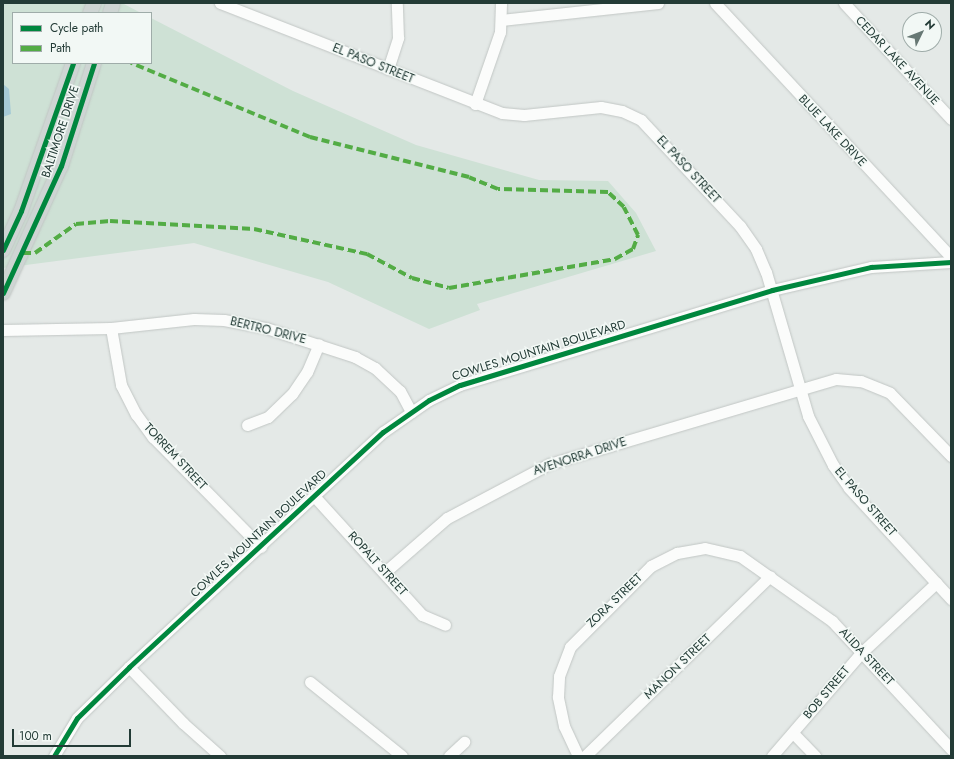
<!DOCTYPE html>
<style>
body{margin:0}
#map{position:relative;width:954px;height:759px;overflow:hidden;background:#e4e9e7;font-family:Jost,sans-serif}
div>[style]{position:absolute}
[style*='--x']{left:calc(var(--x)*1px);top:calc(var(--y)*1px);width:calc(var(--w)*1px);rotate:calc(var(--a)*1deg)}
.green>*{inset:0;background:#cee1d5}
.water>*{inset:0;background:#a7cbd5}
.roads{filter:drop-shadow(0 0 1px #c1c6c4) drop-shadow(0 0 1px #c1c6c4)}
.minor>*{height:11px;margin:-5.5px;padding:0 5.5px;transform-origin:5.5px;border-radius:5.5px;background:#fbfcfb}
.major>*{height:14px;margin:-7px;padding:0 7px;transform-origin:7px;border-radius:7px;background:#ced5d3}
.quiet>*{height:4px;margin-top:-2px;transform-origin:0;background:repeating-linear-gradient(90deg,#53ac45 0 8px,transparent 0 12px)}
.cycleway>*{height:5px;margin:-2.5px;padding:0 2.5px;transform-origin:2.5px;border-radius:2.5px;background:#00873e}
span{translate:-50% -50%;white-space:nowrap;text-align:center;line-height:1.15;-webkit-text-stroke:3px #f2f8f5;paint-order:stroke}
.street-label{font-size:12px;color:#233b36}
.frame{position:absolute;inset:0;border:4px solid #233b36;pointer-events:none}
.legend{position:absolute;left:12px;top:12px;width:140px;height:52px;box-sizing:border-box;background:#f2f8f5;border:1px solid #9faca9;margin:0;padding:5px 7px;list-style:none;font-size:12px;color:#233b36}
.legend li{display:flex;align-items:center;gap:8px;height:20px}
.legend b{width:20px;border:1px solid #9faca9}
.north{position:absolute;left:902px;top:12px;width:40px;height:40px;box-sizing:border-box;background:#f2f8f5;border:1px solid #9faca9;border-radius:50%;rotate:47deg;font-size:11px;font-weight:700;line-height:16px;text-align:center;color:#233b36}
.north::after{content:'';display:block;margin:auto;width:14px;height:18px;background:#677874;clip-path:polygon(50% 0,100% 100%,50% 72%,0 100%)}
.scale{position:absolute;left:12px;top:729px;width:119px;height:18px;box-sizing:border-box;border:2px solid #233b36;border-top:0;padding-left:5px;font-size:12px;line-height:14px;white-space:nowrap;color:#233b36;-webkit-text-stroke:3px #f2f8f5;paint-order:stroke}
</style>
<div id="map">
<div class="green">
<div style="clip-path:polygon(3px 3px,122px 3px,141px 13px,13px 13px,13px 63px,151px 63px,151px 18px,293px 91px,416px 145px,539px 180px,608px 181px,636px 213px,656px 251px,477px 304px,480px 310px,429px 329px,328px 282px,194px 243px,3px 268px)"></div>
</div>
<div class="water">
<div style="clip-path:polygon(3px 84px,9px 89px,11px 114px,3px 117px)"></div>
</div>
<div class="roads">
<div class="minor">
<div style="--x:220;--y:3;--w:303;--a:21.3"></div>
<div style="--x:502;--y:113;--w:22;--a:5"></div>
<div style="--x:524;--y:115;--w:77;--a:-5.9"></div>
<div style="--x:601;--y:107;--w:21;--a:11"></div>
<div style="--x:622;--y:111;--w:21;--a:25"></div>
<div style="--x:641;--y:120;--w:145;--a:47"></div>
<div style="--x:740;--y:226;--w:28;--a:55"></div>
<div style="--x:756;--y:249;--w:25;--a:67"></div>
<div style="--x:766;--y:272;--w:150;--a:73.7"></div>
<div style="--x:808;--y:416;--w:55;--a:63"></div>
<div style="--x:833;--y:465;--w:28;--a:55"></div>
<div style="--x:849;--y:488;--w:151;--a:47.4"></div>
<div style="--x:715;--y:3;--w:347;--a:47.1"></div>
<div style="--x:844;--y:3;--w:158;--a:47.3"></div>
<div style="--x:501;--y:20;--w:158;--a:-6.2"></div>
<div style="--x:388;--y:69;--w:33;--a:-72"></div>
<div style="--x:398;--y:38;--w:35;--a:-92"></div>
<div style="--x:475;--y:104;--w:76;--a:-70.9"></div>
<div style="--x:500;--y:32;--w:29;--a:-88"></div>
<div style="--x:111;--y:328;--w:58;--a:80"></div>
<div style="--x:121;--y:385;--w:33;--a:63"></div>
<div style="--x:136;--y:414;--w:29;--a:54"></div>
<div style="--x:153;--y:437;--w:154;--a:45.5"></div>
<div style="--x:3;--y:330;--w:108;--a:-1.1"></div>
<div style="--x:111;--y:328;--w:83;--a:-6.2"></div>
<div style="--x:194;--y:319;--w:30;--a:2"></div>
<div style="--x:224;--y:320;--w:43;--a:10.8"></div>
<div style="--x:266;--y:328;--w:94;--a:18"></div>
<div style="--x:355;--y:357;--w:23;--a:29"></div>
<div style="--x:375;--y:368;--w:34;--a:43"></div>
<div style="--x:400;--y:391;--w:24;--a:62"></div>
<div style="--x:247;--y:425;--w:22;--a:-21"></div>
<div style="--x:268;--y:417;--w:33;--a:-44"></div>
<div style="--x:292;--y:394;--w:27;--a:-56"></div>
<div style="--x:307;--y:372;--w:30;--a:-67"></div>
<div style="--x:314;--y:496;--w:161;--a:47.8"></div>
<div style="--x:422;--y:615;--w:25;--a:23"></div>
<div style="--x:385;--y:572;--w:82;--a:-41.1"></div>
<div style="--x:447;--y:518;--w:115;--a:-27.9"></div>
<div style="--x:549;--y:464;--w:299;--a:-16.5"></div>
<div style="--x:836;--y:379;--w:25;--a:5"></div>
<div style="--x:861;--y:381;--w:31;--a:22"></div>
<div style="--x:890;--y:393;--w:88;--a:45.9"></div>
<div style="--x:129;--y:667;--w:78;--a:46"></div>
<div style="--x:183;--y:723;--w:50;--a:41.7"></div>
<div style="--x:310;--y:682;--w:118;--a:38.8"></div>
<div style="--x:793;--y:733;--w:32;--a:46"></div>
<div style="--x:54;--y:756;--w:44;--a:-58.8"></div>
<div style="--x:77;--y:718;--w:73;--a:-44.4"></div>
<div style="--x:129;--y:667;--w:346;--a:-42.8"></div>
<div style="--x:383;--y:432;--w:56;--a:-34.8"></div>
<div style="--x:429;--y:400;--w:34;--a:-26"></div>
<div style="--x:460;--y:385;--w:326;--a:-16.9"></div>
<div style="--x:772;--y:290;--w:102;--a:-13.1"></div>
<div style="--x:871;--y:267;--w:80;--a:-3.6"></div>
<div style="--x:449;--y:756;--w:21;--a:-43"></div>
<div style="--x:578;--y:756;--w:33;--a:-115"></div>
<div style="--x:564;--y:726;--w:30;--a:-102"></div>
<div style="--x:558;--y:697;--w:21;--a:-87"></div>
<div style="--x:559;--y:676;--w:31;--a:-69"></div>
<div style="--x:570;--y:647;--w:115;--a:-45"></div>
<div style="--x:651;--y:566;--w:29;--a:-27"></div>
<div style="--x:677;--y:553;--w:28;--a:-10"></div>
<div style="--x:705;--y:548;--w:36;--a:13"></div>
<div style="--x:740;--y:556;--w:113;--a:35.2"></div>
<div style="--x:832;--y:621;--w:175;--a:47.1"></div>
<div style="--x:585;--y:756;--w:258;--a:-44.2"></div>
<div style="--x:772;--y:756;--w:136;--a:-49.2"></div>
<div style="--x:861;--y:653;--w:103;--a:-43"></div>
</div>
<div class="major">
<div style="--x:90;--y:13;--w:11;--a:-68"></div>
<div style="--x:110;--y:13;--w:10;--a:-73"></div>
<div style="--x:3;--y:250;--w:43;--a:-65.2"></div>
<div style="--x:21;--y:211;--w:157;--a:-70.6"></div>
<div style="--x:3;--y:293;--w:140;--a:-65.5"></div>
<div style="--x:61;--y:166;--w:108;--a:-72.2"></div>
</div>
</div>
<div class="quiet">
<div style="--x:23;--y:253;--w:12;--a:0"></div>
<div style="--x:35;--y:253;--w:50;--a:-35.3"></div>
<div style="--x:76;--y:224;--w:34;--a:-5"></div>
<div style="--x:110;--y:221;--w:144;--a:3.2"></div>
<div style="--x:254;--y:229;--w:116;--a:12.5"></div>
<div style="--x:367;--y:254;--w:51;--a:28.1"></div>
<div style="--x:412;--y:278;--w:38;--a:15"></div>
<div style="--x:449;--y:288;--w:169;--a:-9.9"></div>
<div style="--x:615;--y:259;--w:21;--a:-29"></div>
<div style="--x:633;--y:249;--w:15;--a:-70"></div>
<div style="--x:638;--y:235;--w:31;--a:-117"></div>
<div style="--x:624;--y:207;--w:22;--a:-137"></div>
<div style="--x:608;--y:192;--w:110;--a:-178.4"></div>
<div style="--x:498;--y:189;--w:31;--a:-158"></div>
<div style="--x:469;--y:177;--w:164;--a:-165.9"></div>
<div style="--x:310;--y:137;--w:194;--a:-157.5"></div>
</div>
<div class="cycleway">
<div style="--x:3;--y:250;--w:43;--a:-65.2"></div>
<div style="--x:21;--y:211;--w:157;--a:-70.6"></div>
<div style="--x:3;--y:293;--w:140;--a:-65.5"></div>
<div style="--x:61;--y:166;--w:108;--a:-72.2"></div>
<div style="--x:54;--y:756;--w:44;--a:-58.8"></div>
<div style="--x:77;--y:718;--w:73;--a:-44.4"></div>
<div style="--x:129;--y:667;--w:346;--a:-42.8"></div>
<div style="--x:383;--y:432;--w:56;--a:-34.8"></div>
<div style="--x:429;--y:400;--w:34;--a:-26"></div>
<div style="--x:460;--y:385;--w:326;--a:-16.9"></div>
<div style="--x:772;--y:290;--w:102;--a:-13.1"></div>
<div style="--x:871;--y:267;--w:80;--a:-3.6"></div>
</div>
<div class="street-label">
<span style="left:897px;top:61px;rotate:47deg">CEDAR LAKE AVENUE</span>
<span style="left:373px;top:64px;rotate:22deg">EL PASO STREET</span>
<span style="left:832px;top:131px;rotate:47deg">BLUE LAKE DRIVE</span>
<span style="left:61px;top:132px;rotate:-72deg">BALTIMORE DRIVE</span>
<span style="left:688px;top:170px;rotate:47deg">EL PASO STREET</span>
<span style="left:268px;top:331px;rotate:14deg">BERTRO DRIVE</span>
<span style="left:539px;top:351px;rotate:-17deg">COWLES MOUNTAIN BOULEVARD</span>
<span style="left:175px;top:457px;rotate:47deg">TORREM STREET</span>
<span style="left:580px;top:457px;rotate:-18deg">AVENORRA DRIVE</span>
<span style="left:865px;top:502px;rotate:49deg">EL PASO STREET</span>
<span style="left:259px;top:534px;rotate:-43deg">COWLES MOUNTAIN BOULEVARD</span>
<span style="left:377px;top:564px;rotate:48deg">ROPALT STREET</span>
<span style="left:615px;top:601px;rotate:-44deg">ZORA STREET</span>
<span style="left:866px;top:657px;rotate:47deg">ALIDA STREET</span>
<span style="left:678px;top:667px;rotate:-44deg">MANON STREET</span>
<span style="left:827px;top:693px;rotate:-50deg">BOB STREET</span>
</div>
<div class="frame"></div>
<ul class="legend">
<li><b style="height:5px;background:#00873e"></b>Cycle path</li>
<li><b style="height:5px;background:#53ac45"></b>Path</li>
</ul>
<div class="north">N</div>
<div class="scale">100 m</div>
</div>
